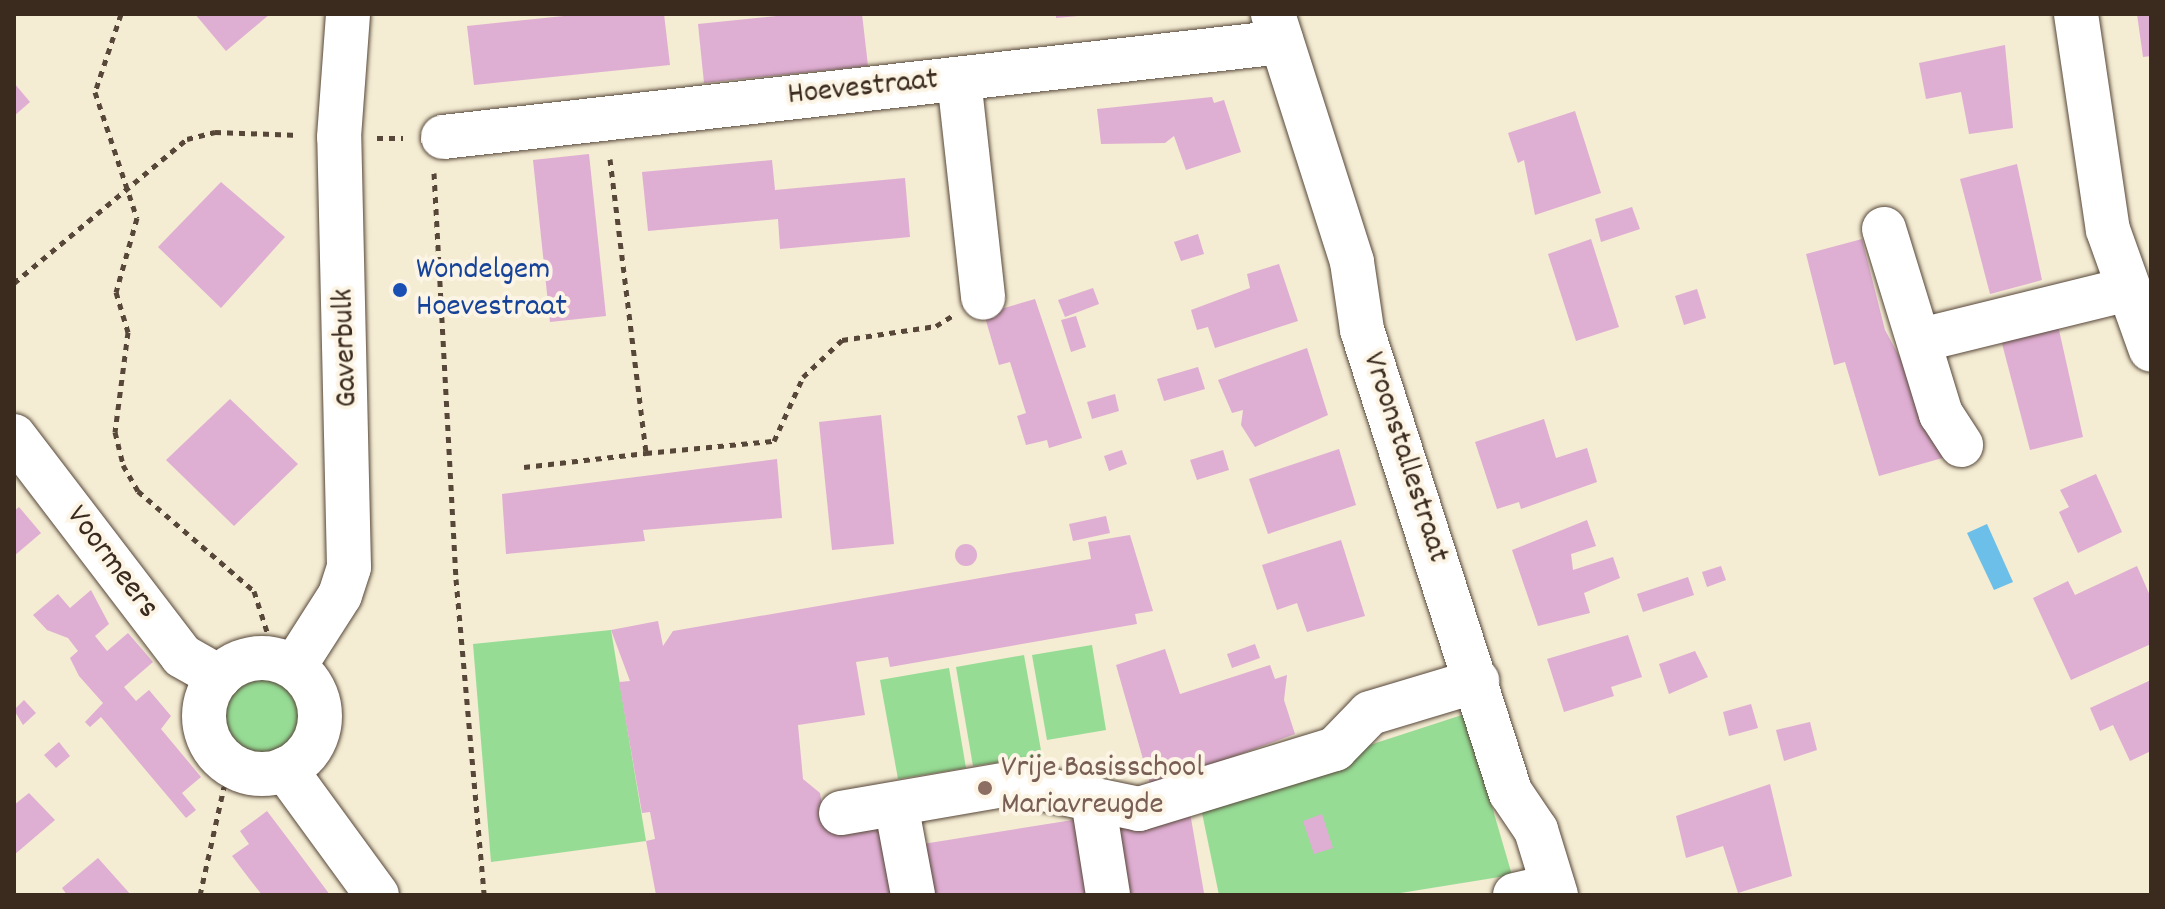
<!DOCTYPE html>
<style>
body{margin:0}
#map{position:relative;width:2165px;height:909px;overflow:hidden;background:#f4ecd3;font-family:Dekko,sans-serif}
div>[style]{position:absolute}
[style*='--x']{left:calc(var(--x)*1px);top:calc(var(--y)*1px);width:calc(var(--w)*1px);rotate:calc(var(--a)*1deg)}
.green>*{inset:0;background:#96dc95}
.round{border-radius:50%}
.water>*{inset:0;background:#6cbfe8}
.building>*{inset:0;background:#dfaed3}
.path>*{height:5px;margin-top:-2.5px;transform-origin:0;background:repeating-linear-gradient(90deg,#574739 0 6px,transparent 0 12px)}
.roads{filter:drop-shadow(0 0 2px #574739) drop-shadow(0 0 2px #574739)}
.minor>*{height:44px;margin:-22px;padding:0 22px;transform-origin:22px;border-radius:22px;background:#fff}
.minor>.ring{margin:-22px;padding:0;box-sizing:content-box;background:none;border:44px solid #fff;border-radius:50%}
.dots>*{width:22px;height:22px;translate:-50% -50%;box-sizing:border-box;border:4px solid #fcf5e5;border-radius:50%}
span{translate:-50% -50%;white-space:nowrap;text-align:center;line-height:1.15;-webkit-text-stroke:8px #fcf5e5;paint-order:stroke}
.street-label{font-size:32px;color:#3b2a1e}
.transit-label{font-size:32px;color:#164399}
.left{translate:0 -50%;text-align:left}
.education-label{font-size:32px;color:#785e54}
.frame{position:absolute;inset:0;border:16px solid #3b2a1e;pointer-events:none}
</style>
<div id="map">
<div class="green">
<div style="clip-path:polygon(611px 630px,646px 841px,491px 862px,473px 644px)"></div>
<div style="clip-path:polygon(1092px 645px,1106px 730px,1047px 740px,1032px 655px)"></div>
<div style="clip-path:polygon(1024px 655px,1042px 756px,973px 766px,956px 667px)"></div>
<div style="clip-path:polygon(949px 668px,966px 768px,898px 779px,880px 680px)"></div>
<div class="round" style="left:220px;top:671px;width:84px;height:84px"></div>
<div style="clip-path:polygon(1465px 714px,1512px 875px,1388px 895px,1219px 895px,1202px 813px,1219px 794px)"></div>
</div>
<div class="water">
<div style="clip-path:polygon(1987px 524px,2013px 582px,1994px 590px,1967px 533px)"></div>
</div>
<div class="building">
<div style="clip-path:polygon(195px 14px,270px 14px,226px 51px)"></div>
<div style="clip-path:polygon(583px 14px,664px 14px,670px 65px,474px 85px,467px 26px)"></div>
<div style="clip-path:polygon(796px 14px,862px 14px,868px 66px,704px 83px,698px 24px)"></div>
<div style="clip-path:polygon(1056px 14px,1078px 14px,1078px 16px,1056px 18px)"></div>
<div style="clip-path:polygon(2137px 14px,2151px 14px,2151px 56px,2143px 57px)"></div>
<div style="clip-path:polygon(2005px 45px,2013px 128px,1969px 134px,1961px 92px,1926px 99px,1919px 63px)"></div>
<div style="clip-path:polygon(14px 83px,30px 102px,14px 116px)"></div>
<div style="clip-path:polygon(1212px 97px,1214px 103px,1224px 100px,1241px 152px,1186px 170px,1174px 136px,1165px 143px,1101px 144px,1097px 109px)"></div>
<div style="clip-path:polygon(1575px 111px,1601px 193px,1535px 215px,1524px 160px,1518px 163px,1508px 133px)"></div>
<div style="clip-path:polygon(589px 154px,606px 316px,550px 322px,533px 160px)"></div>
<div style="clip-path:polygon(772px 160px,775px 190px,905px 178px,910px 237px,780px 249px,778px 219px,648px 231px,642px 172px)"></div>
<div style="clip-path:polygon(2017px 164px,2042px 280px,1990px 294px,1960px 179px)"></div>
<div style="clip-path:polygon(221px 182px,285px 237px,221px 308px,158px 247px)"></div>
<div style="clip-path:polygon(1632px 207px,1640px 229px,1601px 242px,1595px 219px)"></div>
<div style="clip-path:polygon(1198px 234px,1204px 254px,1181px 261px,1174px 242px)"></div>
<div style="clip-path:polygon(1591px 239px,1619px 327px,1576px 341px,1548px 254px)"></div>
<div style="clip-path:polygon(1862px 239px,1885px 330px,1953px 455px,1879px 476px,1845px 362px,1834px 365px,1806px 254px)"></div>
<div style="clip-path:polygon(1279px 264px,1298px 321px,1215px 348px,1208px 327px,1197px 330px,1191px 310px,1250px 288px,1247px 274px)"></div>
<div style="clip-path:polygon(1093px 288px,1099px 304px,1065px 317px,1058px 300px)"></div>
<div style="clip-path:polygon(1697px 289px,1706px 318px,1684px 325px,1675px 296px)"></div>
<div style="clip-path:polygon(1035px 299px,1082px 438px,1049px 448px,1047px 440px,1026px 445px,1017px 416px,1026px 413px,1010px 362px,999px 365px,984px 314px)"></div>
<div style="clip-path:polygon(1076px 316px,1086px 347px,1071px 352px,1061px 320px)"></div>
<div style="clip-path:polygon(2057px 321px,2083px 437px,2030px 450px,2000px 336px)"></div>
<div style="clip-path:polygon(1307px 348px,1328px 415px,1255px 447px,1241px 425px,1243px 410px,1232px 413px,1218px 380px)"></div>
<div style="clip-path:polygon(1198px 367px,1205px 389px,1164px 401px,1157px 379px)"></div>
<div style="clip-path:polygon(1115px 394px,1119px 411px,1092px 419px,1087px 402px)"></div>
<div style="clip-path:polygon(230px 399px,298px 464px,234px 526px,166px 460px)"></div>
<div style="clip-path:polygon(881px 415px,894px 544px,832px 550px,819px 422px)"></div>
<div style="clip-path:polygon(1544px 419px,1556px 458px,1587px 448px,1597px 482px,1521px 509px,1519px 502px,1497px 509px,1475px 442px)"></div>
<div style="clip-path:polygon(1339px 449px,1356px 505px,1268px 534px,1249px 479px)"></div>
<div style="clip-path:polygon(1122px 450px,1127px 464px,1109px 471px,1104px 456px)"></div>
<div style="clip-path:polygon(1223px 450px,1229px 470px,1197px 480px,1190px 460px)"></div>
<div style="clip-path:polygon(777px 459px,782px 518px,643px 530px,645px 541px,506px 554px,502px 494px)"></div>
<div style="clip-path:polygon(2096px 474px,2122px 532px,2078px 553px,2059px 512px,2069px 507px,2060px 490px)"></div>
<div style="clip-path:polygon(19px 507px,41px 533px,14px 556px,14px 511px)"></div>
<div style="clip-path:polygon(1106px 516px,1110px 533px,1073px 541px,1069px 524px)"></div>
<div style="clip-path:polygon(1587px 520px,1596px 546px,1571px 554px,1573px 570px,1613px 557px,1620px 578px,1584px 593px,1590px 613px,1538px 626px,1512px 550px)"></div>
<div style="clip-path:polygon(1130px 535px,1153px 611px,1135px 614px,1137px 624px,890px 667px,888px 657px,856px 662px,865px 715px,798px 725px,803px 779px,820px 793px,824px 818px,884px 821px,901px 895px,656px 895px,646px 841px,655px 839px,650px 812px,642px 813px,619px 682px,630px 681px,611px 630px,658px 621px,663px 646px,673px 631px,1091px 559px,1088px 542px)"></div>
<div style="clip-path:polygon(1341px 540px,1365px 616px,1307px 632px,1297px 603px,1277px 610px,1262px 565px)"></div>
<div class="round" style="left:955px;top:544px;width:22px;height:22px"></div>
<div style="clip-path:polygon(1721px 566px,1726px 580px,1707px 587px,1702px 572px)"></div>
<div style="clip-path:polygon(2137px 566px,2151px 598px,2151px 644px,2071px 680px,2033px 598px,2068px 581px,2075px 595px)"></div>
<div style="clip-path:polygon(1688px 577px,1694px 595px,1643px 612px,1637px 594px)"></div>
<div style="clip-path:polygon(91px 590px,109px 624px,95px 636px,107px 651px,128px 633px,153px 662px,124px 687px,136px 701px,149px 690px,171px 716px,161px 729px,201px 777px,182px 793px,196px 810px,186px 818px,101px 717px,90px 727px,85px 722px,103px 703px,79px 676px,70px 658px,78px 651px,68px 638px,47px 630px,33px 615px,58px 594px,70px 608px)"></div>
<div style="clip-path:polygon(1628px 635px,1642px 677px,1611px 687px,1614px 696px,1564px 712px,1547px 659px)"></div>
<div style="clip-path:polygon(1255px 644px,1260px 658px,1232px 668px,1227px 654px)"></div>
<div style="clip-path:polygon(1165px 649px,1180px 694px,1270px 665px,1275px 679px,1287px 675px,1284px 700px,1295px 734px,1151px 787px,1116px 665px)"></div>
<div style="clip-path:polygon(1695px 651px,1708px 677px,1669px 694px,1659px 664px)"></div>
<div style="clip-path:polygon(2151px 680px,2151px 751px,2130px 761px,2113px 725px,2100px 731px,2090px 708px)"></div>
<div style="clip-path:polygon(24px 700px,36px 713px,23px 725px,14px 710px)"></div>
<div style="clip-path:polygon(1751px 704px,1758px 728px,1729px 736px,1723px 712px)"></div>
<div style="clip-path:polygon(1810px 722px,1817px 750px,1784px 761px,1776px 730px)"></div>
<div style="clip-path:polygon(59px 742px,70px 756px,56px 768px,44px 755px)"></div>
<div style="clip-path:polygon(1770px 784px,1792px 876px,1738px 893px,1723px 846px,1686px 858px,1676px 816px)"></div>
<div style="clip-path:polygon(29px 793px,55px 820px,14px 855px,14px 805px)"></div>
<div style="clip-path:polygon(1189px 807px,1204px 893px,1129px 895px,1115px 821px)"></div>
<div style="clip-path:polygon(267px 811px,295px 848px,330px 895px,262px 895px,251px 881px,232px 856px,249px 844px,240px 831px)"></div>
<div style="clip-path:polygon(1322px 814px,1333px 848px,1314px 854px,1303px 821px)"></div>
<div style="clip-path:polygon(1079px 819px,1092px 895px,931px 895px,923px 844px)"></div>
<div style="clip-path:polygon(98px 858px,131px 895px,67px 895px,62px 888px)"></div>
</div>
<div class="path">
<div style="--x:121;--y:14;--w:82;--a:108.4"></div>
<div style="--x:95;--y:92;--w:133;--a:71.6"></div>
<div style="--x:137;--y:218;--w:77;--a:105.8"></div>
<div style="--x:116;--y:292;--w:42;--a:73.3"></div>
<div style="--x:128;--y:332;--w:101;--a:97.4"></div>
<div style="--x:115;--y:432;--w:34;--a:76"></div>
<div style="--x:123;--y:465;--w:30;--a:60"></div>
<div style="--x:138;--y:491;--w:153;--a:40.8"></div>
<div style="--x:254;--y:591;--w:46;--a:72.3"></div>
<div style="--x:377;--y:138;--w:26;--a:0"></div>
<div style="--x:610;--y:159;--w:296;--a:83"></div>
<div style="--x:646;--y:453;--w:129;--a:-5.4"></div>
<div style="--x:774;--y:441;--w:70;--a:-65.6"></div>
<div style="--x:803;--y:377;--w:54;--a:-43.5"></div>
<div style="--x:842;--y:340;--w:95;--a:-8.5"></div>
<div style="--x:936;--y:326;--w:19;--a:-32"></div>
<div style="--x:434;--y:173;--w:407;--a:86.9"></div>
<div style="--x:456;--y:579;--w:317;--a:84.9"></div>
<div style="--x:14;--y:283;--w:225;--a:-39.8"></div>
<div style="--x:187;--y:139;--w:29;--a:-14"></div>
<div style="--x:215;--y:132;--w:84;--a:2"></div>
<div style="--x:524;--y:467;--w:123;--a:-6.5"></div>
<div style="--x:200;--y:895;--w:111;--a:-77.5"></div>
<div style="--x:224;--y:787;--w:22;--a:-54"></div>
</div>
<div class="roads">
<div class="minor">
<div style="--x:1273;--y:14;--w:260;--a:72.3"></div>
<div style="--x:1352;--y:262;--w:69;--a:81.6"></div>
<div style="--x:1362;--y:330;--w:486;--a:72.2"></div>
<div style="--x:1511;--y:793;--w:45;--a:56"></div>
<div style="--x:1536;--y:830;--w:68;--a:72.9"></div>
<div style="--x:2076;--y:14;--w:218;--a:81.6"></div>
<div style="--x:2108;--y:230;--w:127;--a:70.3"></div>
<div style="--x:959;--y:79;--w:220;--a:83.7"></div>
<div style="--x:443;--y:137;--w:844;--a:-6.46"></div>
<div style="--x:1884;--y:229;--w:194;--a:72.9"></div>
<div style="--x:1941;--y:414;--w:37;--a:57"></div>
<div style="--x:1921;--y:340;--w:214;--a:-13.8"></div>
<div style="--x:14;--y:436;--w:277;--a:52.6"></div>
<div style="--x:182;--y:656;--w:43;--a:29.6"></div>
<div class="ring" style="left:204px;top:658px;width:72px;height:72px"></div>
<div style="--x:294;--y:667;--w:85;--a:-57.4"></div>
<div style="--x:340;--y:595;--w:29;--a:-72"></div>
<div style="--x:349;--y:567;--w:430;--a:-91.3"></div>
<div style="--x:339;--y:137;--w:123;--a:-85.8"></div>
<div style="--x:285;--y:769;--w:156;--a:53.9"></div>
<div style="--x:1093;--y:800;--w:96;--a:81"></div>
<div style="--x:896;--y:804;--w:93;--a:79.4"></div>
<div style="--x:841;--y:813;--w:176;--a:-9.8"></div>
<div style="--x:1014;--y:783;--w:128;--a:11.7"></div>
<div style="--x:1139;--y:809;--w:205;--a:-17"></div>
<div style="--x:1335;--y:749;--w:50;--a:-45.8"></div>
<div style="--x:1370;--y:713;--w:112;--a:-16.7"></div>
<div style="--x:1515;--y:895;--w:39;--a:-13"></div>
</div>
</div>
<div class="dots">
<div style="left:400px;top:290px;background:#1a4fb4"></div>
<div style="left:985px;top:788px;background:#8d6e63"></div>
</div>
<div class="street-label">
<span style="left:863px;top:89px;rotate:-6deg">Hoevestraat</span>
<span style="left:347px;top:348px;rotate:-92deg">Gaverbulk</span>
<span style="left:1404px;top:458px;rotate:72deg">Vroonstallestraat</span>
<span style="left:111px;top:563px;rotate:53deg">Voormeers</span>
</div>
<div class="transit-label">
<span class="left" style="left:416px;top:290px">Wondelgem<br>Hoevestraat</span>
</div>
<div class="education-label">
<span class="left" style="left:1001px;top:788px">Vrije Basisschool<br>Mariavreugde</span>
</div>
<div class="frame"></div>
</div>
